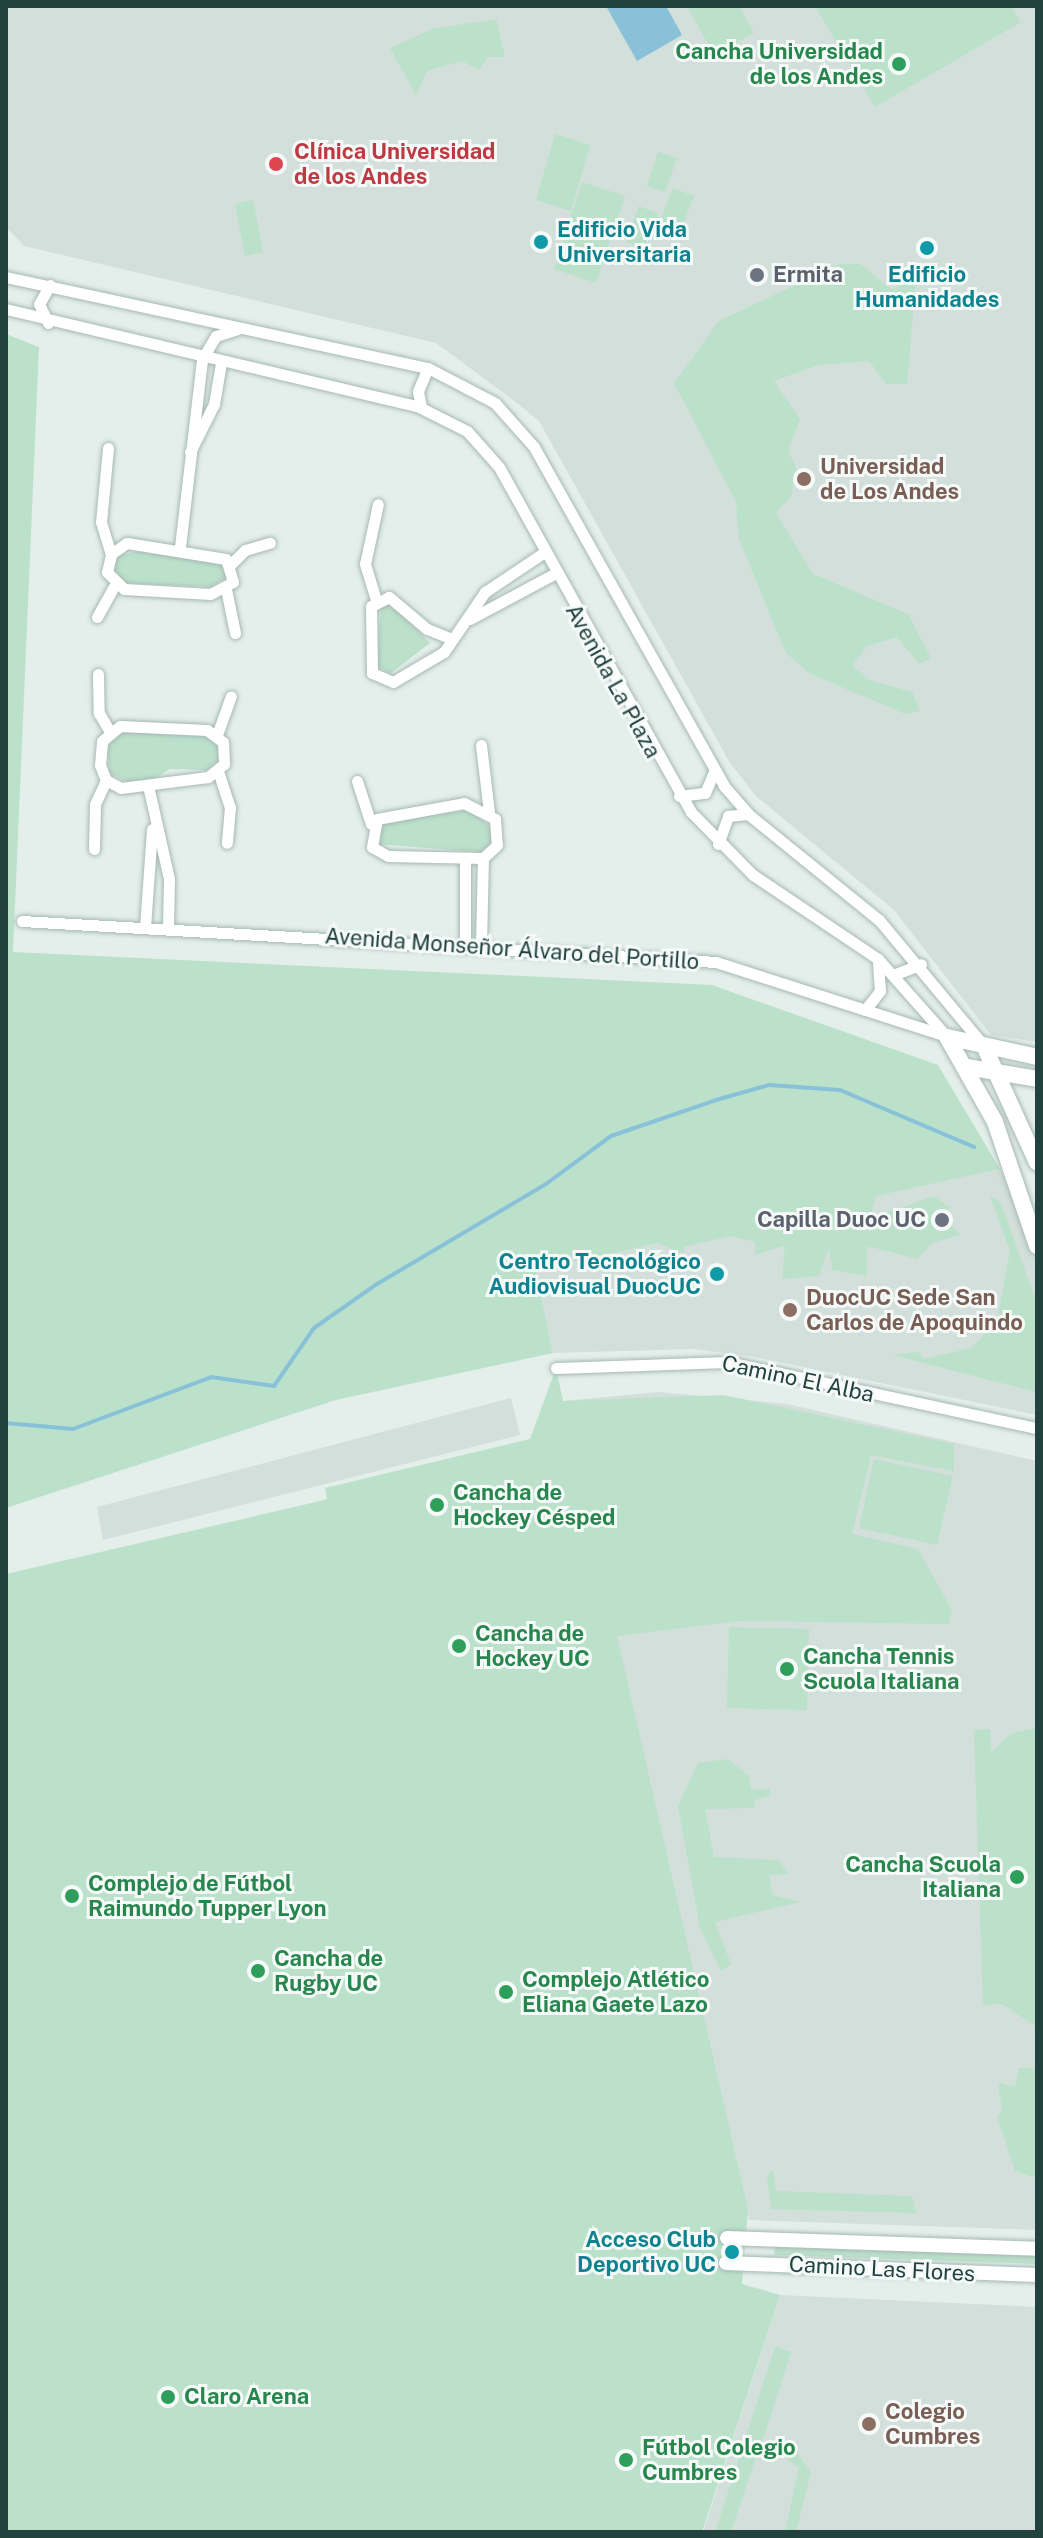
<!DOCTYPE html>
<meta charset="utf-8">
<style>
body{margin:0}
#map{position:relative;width:1043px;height:2538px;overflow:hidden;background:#e4efeb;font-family:"Public Sans",sans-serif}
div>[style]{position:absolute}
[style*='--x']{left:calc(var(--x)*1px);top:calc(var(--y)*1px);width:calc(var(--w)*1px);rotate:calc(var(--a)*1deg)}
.built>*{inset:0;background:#d2dfdb}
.green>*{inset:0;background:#bbe1cb}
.water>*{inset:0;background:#88c1d8}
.stream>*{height:4px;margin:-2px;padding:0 2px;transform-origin:2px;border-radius:2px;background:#88c1d8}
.roads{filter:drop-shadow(0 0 2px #a6b8b4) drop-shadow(0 0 2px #a6b8b4)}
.minor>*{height:11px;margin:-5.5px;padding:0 5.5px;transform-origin:5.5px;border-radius:5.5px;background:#fff}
.tertiary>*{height:14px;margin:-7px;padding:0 7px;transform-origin:7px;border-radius:7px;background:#fff}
.secondary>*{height:16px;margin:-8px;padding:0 8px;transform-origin:8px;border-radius:8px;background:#fff}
.dots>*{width:22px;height:22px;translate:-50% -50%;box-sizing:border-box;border:4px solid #f5faf8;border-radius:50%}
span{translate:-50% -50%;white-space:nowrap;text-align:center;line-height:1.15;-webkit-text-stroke:6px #f5faf8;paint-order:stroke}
.leisure-label{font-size:22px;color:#27864d;font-weight:700}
.right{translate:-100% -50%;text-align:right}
.left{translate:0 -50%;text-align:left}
.health-label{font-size:22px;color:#be3a42;font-weight:700}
.culture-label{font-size:22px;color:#0d838f;font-weight:700}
.worship-label{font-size:22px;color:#5b616d;font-weight:700}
.education-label{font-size:22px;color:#785e54;font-weight:700}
.street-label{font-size:22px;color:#21423e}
.frame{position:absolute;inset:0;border:8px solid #21423e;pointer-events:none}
</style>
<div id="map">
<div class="built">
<div style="clip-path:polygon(6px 6px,1037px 6px,1037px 1042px,991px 1035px,894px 910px,757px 797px,730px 763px,539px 421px,517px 403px,436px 343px,24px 246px,6px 227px)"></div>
<div style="clip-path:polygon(1000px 1169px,1037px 1256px,1037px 1415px,755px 1357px,694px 1349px,553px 1353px,534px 1270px)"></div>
<div style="clip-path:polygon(659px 1392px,787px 1404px,1037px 1461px,1037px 2230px,749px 2220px,563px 1401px)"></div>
<div style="clip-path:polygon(511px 1398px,520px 1435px,103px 1540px,97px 1507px)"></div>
<div style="clip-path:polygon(780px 2295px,1037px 2307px,1037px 2532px,703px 2532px)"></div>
</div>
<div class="green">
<div style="clip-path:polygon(687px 6px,739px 6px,754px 33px,714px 55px)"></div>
<div style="clip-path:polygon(815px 6px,1011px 6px,1021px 22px,875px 107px)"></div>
<div style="clip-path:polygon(496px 19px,505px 57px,488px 57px,479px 70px,462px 61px,427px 71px,416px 95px,390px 48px,432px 29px)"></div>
<div style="clip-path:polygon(555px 134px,590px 145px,571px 211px,536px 200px)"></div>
<div style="clip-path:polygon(658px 152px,677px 158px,665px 192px,647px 186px)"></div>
<div style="clip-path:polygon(582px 182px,625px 196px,596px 283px,554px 269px)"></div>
<div style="clip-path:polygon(673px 188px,694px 196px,680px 232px,659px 224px)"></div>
<div style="clip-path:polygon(253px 200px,263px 252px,245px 256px,235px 204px)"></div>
<div style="clip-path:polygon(639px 206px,659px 214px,646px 249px,626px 242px)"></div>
<div style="clip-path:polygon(840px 264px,860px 264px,891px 289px,916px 280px,907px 384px,886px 384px,869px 361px,818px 365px,774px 381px,800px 419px,788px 451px,797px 470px,791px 496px,776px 513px,813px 574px,908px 614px,931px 658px,919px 664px,897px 637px,867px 646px,852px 666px,869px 680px,912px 692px,920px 711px,905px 714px,809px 673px,786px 653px,739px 539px,736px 502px,674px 383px,719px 321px)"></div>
<div style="clip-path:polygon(6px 334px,39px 347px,13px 952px,712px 985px,938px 1065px,1000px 1169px,876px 1196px,870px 1219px,934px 1196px,950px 1208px,943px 1215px,960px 1235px,932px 1243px,917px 1259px,867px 1246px,867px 1276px,832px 1270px,829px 1247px,819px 1276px,782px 1279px,785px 1245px,755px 1255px,755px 1242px,731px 1236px,683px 1247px,684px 1254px,659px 1243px,535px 1270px,553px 1353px,336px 1400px,6px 1508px)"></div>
<div style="clip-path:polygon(140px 551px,225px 563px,227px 577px,211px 587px,121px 583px,113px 568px,119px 555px)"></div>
<div style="clip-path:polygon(390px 603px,430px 643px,390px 674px,377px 665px,381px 606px)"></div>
<div style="clip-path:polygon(129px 727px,199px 732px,217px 743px,218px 760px,207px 770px,170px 769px,146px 784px,127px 782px,109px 773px,108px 753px,111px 737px)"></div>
<div style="clip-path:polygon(472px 810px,493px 830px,492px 844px,480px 852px,375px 844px,374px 827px,384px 820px)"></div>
<div style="clip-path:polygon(990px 1196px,1001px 1203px,1037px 1304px,1037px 1392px,892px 1355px,919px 1352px,924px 1359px,971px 1348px,997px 1322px,1010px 1251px)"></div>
<div style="clip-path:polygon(556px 1368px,563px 1401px,724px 1395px,954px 1444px,954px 1471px,871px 1455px,852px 1534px,918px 1549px,952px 1610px,949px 1624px,738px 1621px,617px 1636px,748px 2210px,742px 2284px,780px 2295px,702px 2532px,6px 2532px,6px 1574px,320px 1501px,327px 1499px,325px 1488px,530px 1439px)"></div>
<div style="clip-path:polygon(874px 1459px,953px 1476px,937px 1545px,859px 1528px)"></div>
<div style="clip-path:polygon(729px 1627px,809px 1629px,807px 1710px,727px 1708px)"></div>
<div style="clip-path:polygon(1037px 1728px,1037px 2027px,1002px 2004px,983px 2005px,974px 1730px,990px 1729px,991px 1753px,1012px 1733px)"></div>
<div style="clip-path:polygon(728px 1759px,749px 1776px,751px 1790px,770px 1789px,771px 1795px,755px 1800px,754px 1808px,705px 1809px,714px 1857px,778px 1860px,789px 1874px,769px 1875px,772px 1895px,800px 1902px,715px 1922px,731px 1964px,721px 1971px,700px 1928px,678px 1806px,698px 1763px)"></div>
<div style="clip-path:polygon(1019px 2068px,1037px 2068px,1037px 2178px,1015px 2171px,997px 2116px,1002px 2112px,998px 2082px,1015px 2087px)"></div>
<div style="clip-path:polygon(773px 2170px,776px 2191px,912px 2196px,916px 2213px,771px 2209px,767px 2175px)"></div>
<div style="clip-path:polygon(775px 2246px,1037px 2254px,1037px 2264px,774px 2255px)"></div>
<div style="clip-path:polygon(775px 2347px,791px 2352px,762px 2443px,793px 2447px,811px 2472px,796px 2532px,785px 2532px,799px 2468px,778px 2452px,756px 2457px,731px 2532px,715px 2532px)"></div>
</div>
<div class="water">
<div style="clip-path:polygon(606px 6px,666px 6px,682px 35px,637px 61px)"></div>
</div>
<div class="stream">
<div style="--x:6;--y:1423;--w:67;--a:5.1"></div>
<div style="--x:73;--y:1429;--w:147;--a:-20.6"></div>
<div style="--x:211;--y:1377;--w:64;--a:8.1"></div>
<div style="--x:274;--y:1386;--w:70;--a:-55.4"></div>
<div style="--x:314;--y:1328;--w:77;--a:-34.9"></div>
<div style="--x:377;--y:1284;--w:196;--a:-30.6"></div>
<div style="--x:546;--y:1184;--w:81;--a:-36.4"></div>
<div style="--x:611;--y:1136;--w:111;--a:-18.9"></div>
<div style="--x:716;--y:1100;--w:55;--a:-15.8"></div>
<div style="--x:769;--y:1085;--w:71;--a:4"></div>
<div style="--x:840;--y:1090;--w:146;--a:23"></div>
</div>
<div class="roads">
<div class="minor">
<div style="--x:6;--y:277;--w:432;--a:12.2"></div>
<div style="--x:428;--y:368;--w:76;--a:27.6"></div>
<div style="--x:495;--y:403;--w:59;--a:48.4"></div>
<div style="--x:534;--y:447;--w:389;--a:60.7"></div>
<div style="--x:724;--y:786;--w:37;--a:49"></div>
<div style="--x:748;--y:814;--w:169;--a:39"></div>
<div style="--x:879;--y:920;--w:164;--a:50.2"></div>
<div style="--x:6;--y:309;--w:422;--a:13.3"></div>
<div style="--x:417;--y:406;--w:56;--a:26.6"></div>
<div style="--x:467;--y:431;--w:48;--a:48.4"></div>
<div style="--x:499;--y:467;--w:395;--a:60.9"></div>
<div style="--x:691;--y:812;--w:88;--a:45.5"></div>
<div style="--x:753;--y:875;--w:151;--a:33.9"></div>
<div style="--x:878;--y:959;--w:104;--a:48.5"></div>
<div style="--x:48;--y:323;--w:21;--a:-115"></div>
<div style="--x:39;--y:304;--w:22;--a:-60"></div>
<div style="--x:421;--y:407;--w:16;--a:-101"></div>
<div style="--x:418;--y:391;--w:25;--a:-67"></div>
<div style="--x:108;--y:448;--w:74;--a:95.4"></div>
<div style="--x:101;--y:522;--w:34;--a:73"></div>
<div style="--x:190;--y:452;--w:54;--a:-63.4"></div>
<div style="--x:214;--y:404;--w:42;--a:-80.3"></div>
<div style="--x:127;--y:543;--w:100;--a:9.2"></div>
<div style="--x:226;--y:559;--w:24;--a:73"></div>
<div style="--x:233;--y:582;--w:26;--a:152"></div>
<div style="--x:210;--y:594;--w:86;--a:-176.7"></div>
<div style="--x:124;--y:589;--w:24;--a:-135"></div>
<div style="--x:107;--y:572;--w:18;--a:-77"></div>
<div style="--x:111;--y:554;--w:19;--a:-35"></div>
<div style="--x:180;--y:547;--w:189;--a:-83.3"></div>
<div style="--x:202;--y:359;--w:27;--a:-59"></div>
<div style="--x:216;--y:336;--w:22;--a:-18"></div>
<div style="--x:231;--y:564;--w:20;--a:-45"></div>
<div style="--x:245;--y:550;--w:26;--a:-16"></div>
<div style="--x:226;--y:589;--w:45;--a:78.4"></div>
<div style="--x:376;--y:600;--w:38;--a:-107"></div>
<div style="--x:365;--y:564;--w:61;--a:-77.8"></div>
<div style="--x:97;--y:617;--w:37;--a:-61"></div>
<div style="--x:470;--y:619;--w:95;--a:-28.2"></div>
<div style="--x:452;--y:639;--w:27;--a:-158"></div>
<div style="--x:427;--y:629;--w:50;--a:-139.9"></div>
<div style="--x:389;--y:597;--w:20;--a:153"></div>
<div style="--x:371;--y:606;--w:67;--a:89.1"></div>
<div style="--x:372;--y:673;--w:23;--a:23"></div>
<div style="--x:393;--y:682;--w:59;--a:-30.5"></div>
<div style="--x:444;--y:652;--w:73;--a:-55.7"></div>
<div style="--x:485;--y:592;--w:70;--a:-33.9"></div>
<div style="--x:98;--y:674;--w:39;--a:89"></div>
<div style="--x:99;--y:713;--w:20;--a:60"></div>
<div style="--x:120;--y:726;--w:87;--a:2.6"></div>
<div style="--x:207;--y:730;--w:20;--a:37"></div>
<div style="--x:223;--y:742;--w:22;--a:87"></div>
<div style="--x:224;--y:764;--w:21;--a:141"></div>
<div style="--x:208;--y:777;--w:88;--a:172.8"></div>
<div style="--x:121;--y:788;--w:17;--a:-152"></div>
<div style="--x:106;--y:780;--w:16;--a:-112"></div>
<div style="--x:100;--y:765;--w:24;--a:-85"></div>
<div style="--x:102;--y:741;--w:23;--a:-40"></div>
<div style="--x:217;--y:735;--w:41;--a:-70.3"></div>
<div style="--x:481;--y:745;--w:67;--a:83.2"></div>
<div style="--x:218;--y:771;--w:38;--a:72"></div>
<div style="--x:230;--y:807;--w:36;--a:95"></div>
<div style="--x:357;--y:781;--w:45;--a:72"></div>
<div style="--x:149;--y:790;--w:91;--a:77.3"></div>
<div style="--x:169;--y:879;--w:49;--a:91.2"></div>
<div style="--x:679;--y:796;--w:26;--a:-7"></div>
<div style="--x:705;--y:793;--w:23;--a:-67"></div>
<div style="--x:464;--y:803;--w:35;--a:27"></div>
<div style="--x:495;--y:819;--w:26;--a:86"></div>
<div style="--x:497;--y:845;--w:19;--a:137"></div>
<div style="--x:483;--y:858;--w:95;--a:-178.8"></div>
<div style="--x:388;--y:856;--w:18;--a:-151"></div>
<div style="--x:372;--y:847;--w:28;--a:-80"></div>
<div style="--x:377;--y:819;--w:88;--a:-10.4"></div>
<div style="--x:718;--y:844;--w:30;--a:-70"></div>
<div style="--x:728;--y:816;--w:20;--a:-6"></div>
<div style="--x:94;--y:849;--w:45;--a:-88.7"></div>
<div style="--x:95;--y:804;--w:26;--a:-65"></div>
<div style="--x:465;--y:859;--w:85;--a:90"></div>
<div style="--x:22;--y:921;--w:695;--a:3.38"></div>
<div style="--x:716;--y:962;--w:242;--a:17.8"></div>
<div style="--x:145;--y:927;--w:98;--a:-85.9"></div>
<div style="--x:481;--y:945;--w:87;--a:-88.7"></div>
<div style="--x:893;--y:975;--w:30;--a:-21"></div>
<div style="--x:865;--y:1010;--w:24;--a:-52"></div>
<div style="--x:880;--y:991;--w:31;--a:-94"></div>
<div style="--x:556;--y:1368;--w:172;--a:-2"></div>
<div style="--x:728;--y:1362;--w:316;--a:12.1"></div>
</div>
<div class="tertiary">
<div style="--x:727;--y:2238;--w:310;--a:2"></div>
<div style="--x:726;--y:2263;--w:311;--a:2.2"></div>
</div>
<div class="secondary">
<div style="--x:947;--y:1037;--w:98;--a:60.5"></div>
<div style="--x:995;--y:1122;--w:131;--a:71.3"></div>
<div style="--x:947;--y:1037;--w:92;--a:12.5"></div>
<div style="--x:984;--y:1046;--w:128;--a:65.6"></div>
<div style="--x:967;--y:1067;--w:71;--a:9.7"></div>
</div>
</div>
<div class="dots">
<div style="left:899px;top:64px;background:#2e9e5b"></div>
<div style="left:276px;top:164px;background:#e0444e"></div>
<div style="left:541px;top:242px;background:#0f9aa8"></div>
<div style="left:927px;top:248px;background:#0f9aa8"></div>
<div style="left:757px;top:275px;background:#6b7280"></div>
<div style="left:804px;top:479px;background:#8d6e63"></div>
<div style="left:942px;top:1220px;background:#6b7280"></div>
<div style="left:717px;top:1274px;background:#0f9aa8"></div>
<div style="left:790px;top:1310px;background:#8d6e63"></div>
<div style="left:437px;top:1505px;background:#2e9e5b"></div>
<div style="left:459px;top:1646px;background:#2e9e5b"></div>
<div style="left:787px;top:1669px;background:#2e9e5b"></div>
<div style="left:1017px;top:1877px;background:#2e9e5b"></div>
<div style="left:72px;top:1896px;background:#2e9e5b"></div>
<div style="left:258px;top:1971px;background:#2e9e5b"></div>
<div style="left:506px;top:1992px;background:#2e9e5b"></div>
<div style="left:732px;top:2252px;background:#0f9aa8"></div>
<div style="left:168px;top:2397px;background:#2e9e5b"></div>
<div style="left:869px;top:2424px;background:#8d6e63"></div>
<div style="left:626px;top:2460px;background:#2e9e5b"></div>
</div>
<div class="leisure-label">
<span class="right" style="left:883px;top:64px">Cancha Universidad<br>de los Andes</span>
<span class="left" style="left:453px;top:1505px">Cancha de<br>Hockey Césped</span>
<span class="left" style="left:475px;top:1646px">Cancha de<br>Hockey UC</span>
<span class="left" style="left:803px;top:1669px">Cancha Tennis<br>Scuola Italiana</span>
<span class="right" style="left:1001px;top:1877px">Cancha Scuola<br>Italiana</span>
<span class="left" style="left:88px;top:1896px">Complejo de Fútbol<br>Raimundo Tupper Lyon</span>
<span class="left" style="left:274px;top:1971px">Cancha de<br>Rugby UC</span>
<span class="left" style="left:522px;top:1992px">Complejo Atlético<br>Eliana Gaete Lazo</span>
<span class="left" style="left:184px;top:2397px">Claro Arena</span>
<span class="left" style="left:642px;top:2460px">Fútbol Colegio<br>Cumbres</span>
</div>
<div class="health-label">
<span class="left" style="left:294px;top:164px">Clínica Universidad<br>de los Andes</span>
</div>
<div class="culture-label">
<span class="left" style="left:557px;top:242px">Edificio Vida<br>Universitaria</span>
<span style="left:927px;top:287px">Edificio<br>Humanidades</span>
<span class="right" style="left:701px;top:1274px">Centro Tecnológico<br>Audiovisual DuocUC</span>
<span class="right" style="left:716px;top:2252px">Acceso Club<br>Deportivo UC</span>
</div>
<div class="worship-label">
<span class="left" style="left:773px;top:275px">Ermita</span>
<span class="right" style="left:926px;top:1220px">Capilla Duoc UC</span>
</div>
<div class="education-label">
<span class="left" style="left:820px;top:479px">Universidad<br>de Los Andes</span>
<span class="left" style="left:806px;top:1310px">DuocUC Sede San<br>Carlos de Apoquindo</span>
<span class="left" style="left:885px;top:2424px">Colegio<br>Cumbres</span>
</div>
<div class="street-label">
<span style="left:613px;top:681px;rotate:61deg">Avenida La Plaza</span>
<span style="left:512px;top:949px;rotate:4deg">Avenida Monseñor Álvaro del Portillo</span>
<span style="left:798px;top:1379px;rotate:12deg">Camino El Alba</span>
<span style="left:882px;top:2269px;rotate:3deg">Camino Las Flores</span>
</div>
<div class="frame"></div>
</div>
